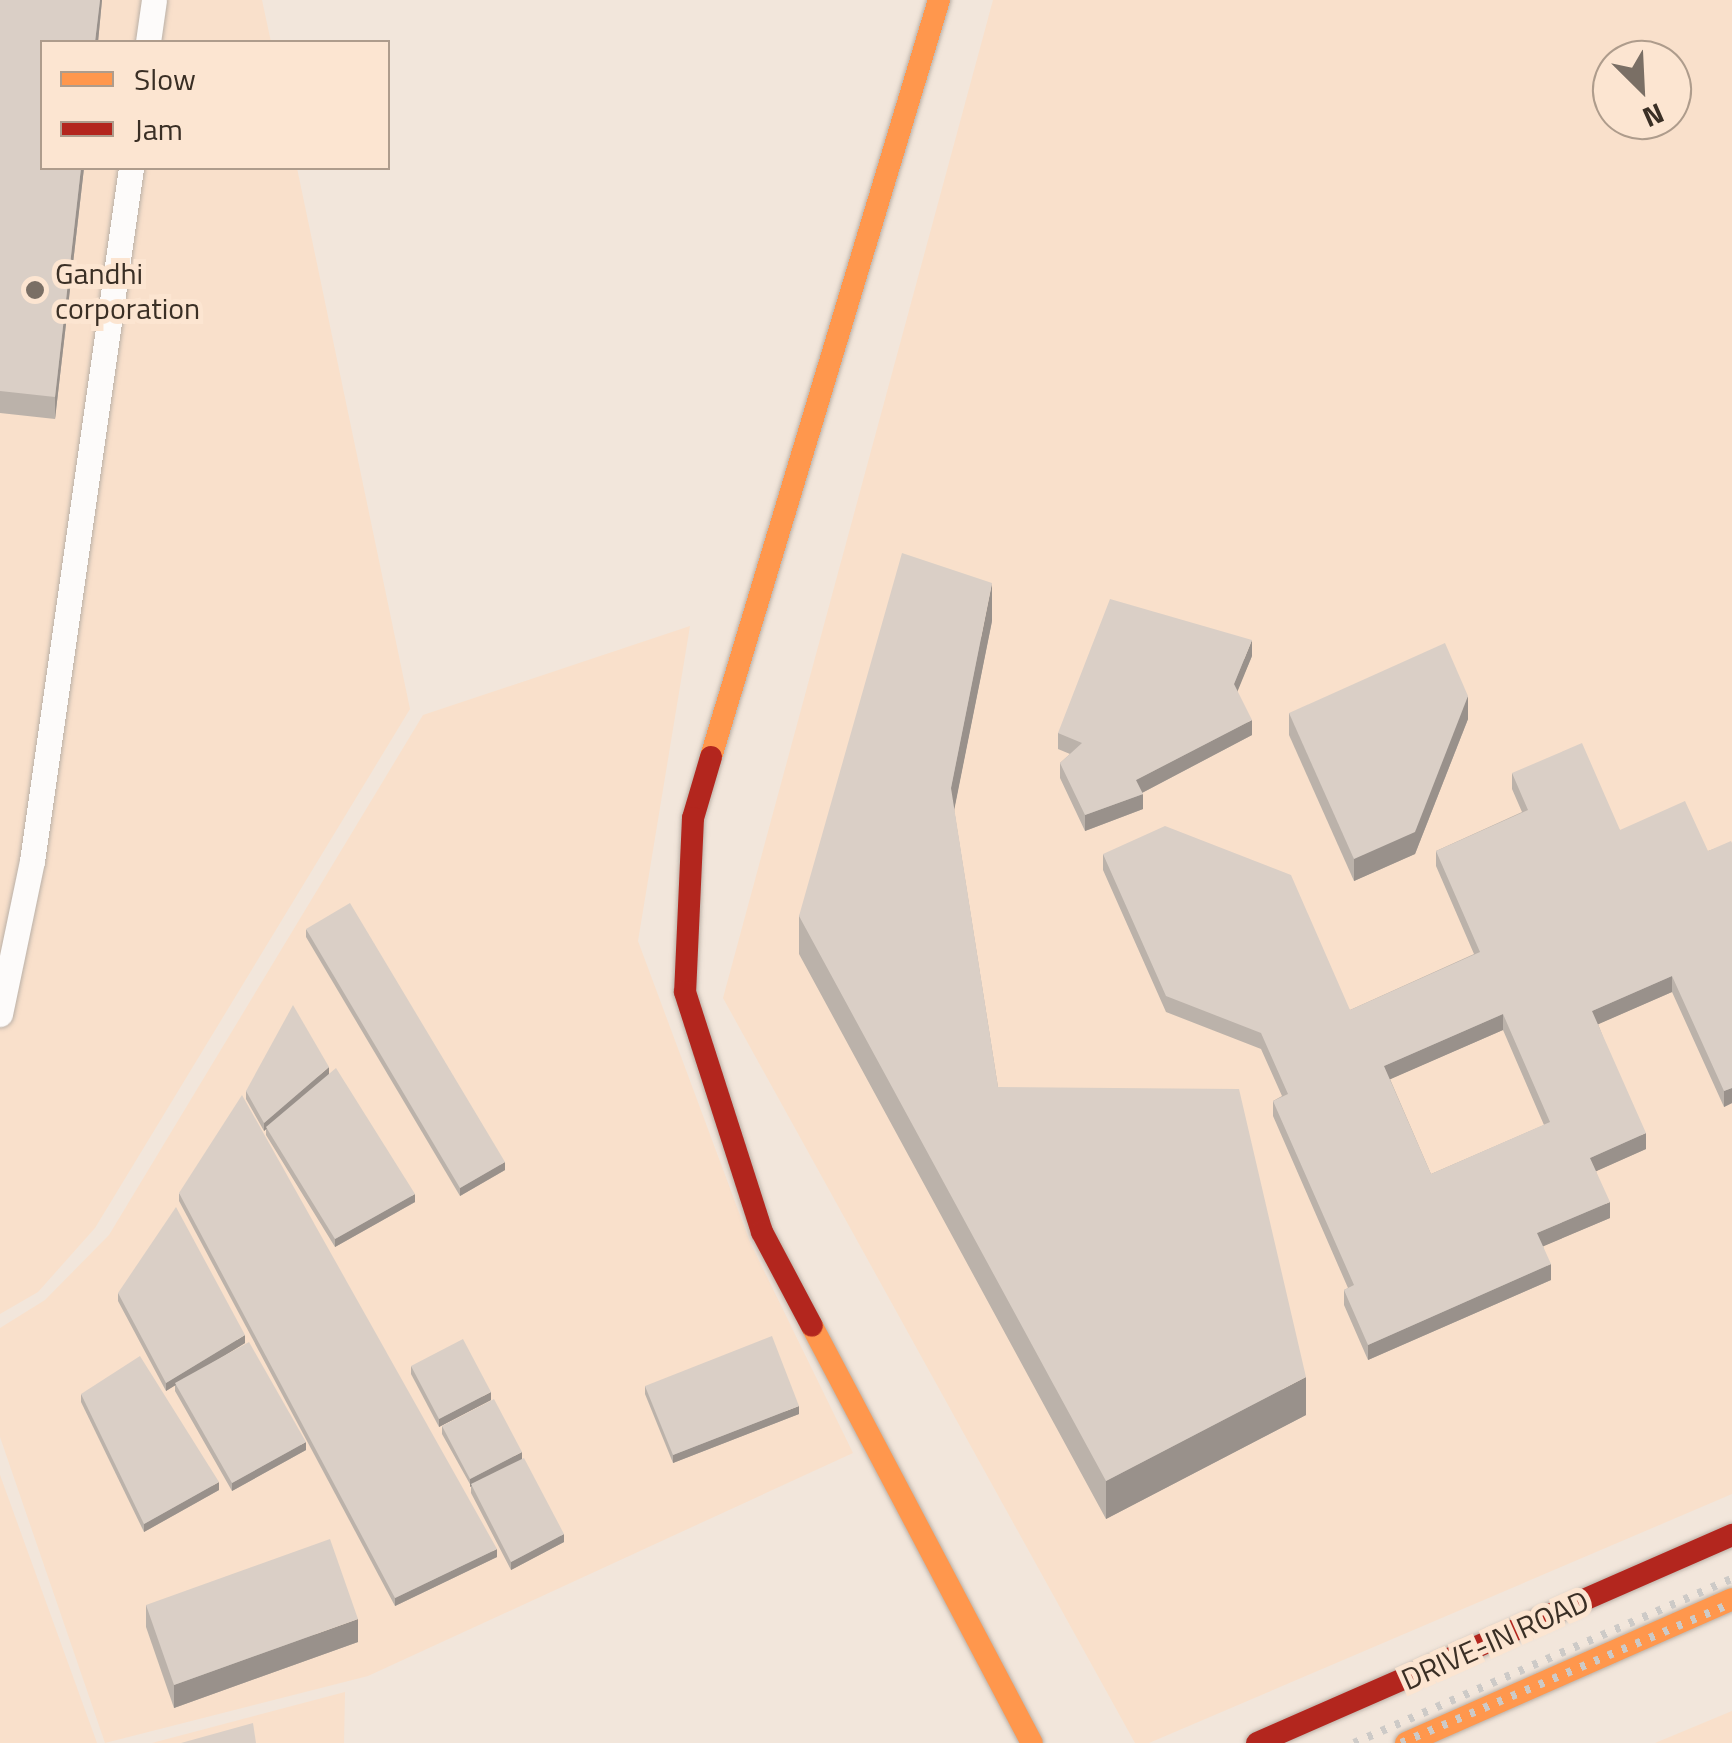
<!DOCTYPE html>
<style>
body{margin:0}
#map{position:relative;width:1732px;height:1743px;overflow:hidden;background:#f2e6db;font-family:"Titillium Web",sans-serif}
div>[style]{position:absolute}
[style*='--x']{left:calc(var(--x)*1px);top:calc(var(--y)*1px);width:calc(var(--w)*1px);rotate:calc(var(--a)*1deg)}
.built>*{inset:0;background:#f9e0cb}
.roads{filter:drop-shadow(0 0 2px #bab0a7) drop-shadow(0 0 2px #bab0a7)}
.lane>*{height:25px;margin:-12.5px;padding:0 12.5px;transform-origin:12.5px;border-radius:12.5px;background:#fdfbfa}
.slow>*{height:22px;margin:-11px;padding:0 11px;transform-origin:11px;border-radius:11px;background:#ff974d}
.jam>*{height:22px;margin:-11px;padding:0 11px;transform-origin:11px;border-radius:11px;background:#b3261e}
.rail>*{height:8px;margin-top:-4px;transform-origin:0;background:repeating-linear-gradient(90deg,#cdcac7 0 5px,transparent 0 15px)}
.wall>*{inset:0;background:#bbb2aa}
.shaded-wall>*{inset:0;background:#99918b}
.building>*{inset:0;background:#dacfc6}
.dots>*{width:28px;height:28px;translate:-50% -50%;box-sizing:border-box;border:5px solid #fce5d1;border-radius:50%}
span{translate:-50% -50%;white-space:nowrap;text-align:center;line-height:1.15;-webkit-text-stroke:10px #fce5d1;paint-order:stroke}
.poi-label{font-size:30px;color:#3a2f25}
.left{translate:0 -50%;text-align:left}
.street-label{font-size:30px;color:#3a2f25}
.legend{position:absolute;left:40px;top:40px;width:350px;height:130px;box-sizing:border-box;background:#fce5d1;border:2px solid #ae9c8c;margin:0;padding:12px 18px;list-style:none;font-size:30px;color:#3a2f25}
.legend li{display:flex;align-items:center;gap:20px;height:50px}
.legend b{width:50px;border:2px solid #ae9c8c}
.north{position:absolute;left:1592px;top:40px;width:100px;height:100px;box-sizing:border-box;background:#fce5d1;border:2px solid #ae9c8c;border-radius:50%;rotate:156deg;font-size:28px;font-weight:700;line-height:40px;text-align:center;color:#3a2f25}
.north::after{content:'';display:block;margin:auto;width:35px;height:45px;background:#7a6f65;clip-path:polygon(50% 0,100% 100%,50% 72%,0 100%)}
</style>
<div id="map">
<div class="built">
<div style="clip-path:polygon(0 0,262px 0,271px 42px,42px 42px,42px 168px,297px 168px,410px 709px,95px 1228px,38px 1292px,0 1314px)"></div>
<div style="clip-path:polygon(evenodd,993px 0,1732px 0,1732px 1494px,1149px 1743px,1135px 1743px,723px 998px,993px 0,1612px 60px,1672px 60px,1672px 120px,1612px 120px,1612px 60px)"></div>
<div style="clip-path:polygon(690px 626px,638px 941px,750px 1242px,853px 1453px,368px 1676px,105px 1743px,0 1437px,0 1328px,45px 1300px,109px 1235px,423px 715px)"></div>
<div style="clip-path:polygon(0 1475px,97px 1743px,0 1743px)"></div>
<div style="clip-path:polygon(345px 1692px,344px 1743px,152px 1743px)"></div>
<div style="clip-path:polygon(1732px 1711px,1732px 1743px,1655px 1743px)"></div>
</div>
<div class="roads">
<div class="lane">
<div style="--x:148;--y:42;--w:42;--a:-81.9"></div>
<div style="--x:0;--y:1014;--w:156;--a:-78.2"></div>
<div style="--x:32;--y:861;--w:700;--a:-81.87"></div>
</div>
<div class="slow">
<div style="--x:711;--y:757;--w:791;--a:-73.24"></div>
<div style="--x:812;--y:1326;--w:471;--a:62.2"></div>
<div style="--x:1406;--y:1743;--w:356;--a:-23.8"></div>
</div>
<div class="jam">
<div style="--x:711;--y:757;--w:64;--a:106.4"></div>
<div style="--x:693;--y:818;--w:174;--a:92.6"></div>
<div style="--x:685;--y:992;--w:252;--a:72.2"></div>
<div style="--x:762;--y:1232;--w:106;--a:62"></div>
<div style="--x:1257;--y:1743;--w:519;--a:-23.65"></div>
</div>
</div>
<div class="rail">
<div style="--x:1354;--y:1743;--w:412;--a:-23.5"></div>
<div style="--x:1401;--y:1743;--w:359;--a:-22.9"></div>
</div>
<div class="wall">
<div style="clip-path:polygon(0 0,102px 0,98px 42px,42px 42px,42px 168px,84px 168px,55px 419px,0 413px)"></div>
<div style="clip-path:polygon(992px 621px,954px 809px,998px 1087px,1306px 1415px,1106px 1519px,799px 954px,799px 916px)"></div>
<div style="clip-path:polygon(1252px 656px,1237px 691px,1252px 735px,1142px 793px,1143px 809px,1085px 831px,1060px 778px,1060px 763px,1070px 754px,1058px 749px,1058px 733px)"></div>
<div style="clip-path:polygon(1289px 713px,1468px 719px,1415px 854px,1354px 881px,1289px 735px)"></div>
<div style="clip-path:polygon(evenodd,1512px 773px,1620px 830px,1708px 851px,1732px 843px,1732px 1103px,1724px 1107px,1672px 992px,1598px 1024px,1646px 1149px,1596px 1171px,1610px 1218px,1543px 1246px,1551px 1280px,1368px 1360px,1344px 1305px,1344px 1290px,1348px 1288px,1273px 1116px,1273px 1101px,1282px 1096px,1261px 1049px,1166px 1012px,1103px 870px,1103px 854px,1350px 1010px,1474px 954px,1436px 866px,1436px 851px,1522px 812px,1512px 789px,1512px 773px,1503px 1030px,1544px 1125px,1431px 1174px,1390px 1079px,1503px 1030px)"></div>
<div style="clip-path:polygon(306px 929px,505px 1170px,460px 1196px,306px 937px)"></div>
<div style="clip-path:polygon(329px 1074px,415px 1202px,335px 1247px,266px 1135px,266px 1129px,264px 1131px,246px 1099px,246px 1091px)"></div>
<div style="clip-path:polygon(179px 1193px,497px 1557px,395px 1606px,179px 1201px)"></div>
<div style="clip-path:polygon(118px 1293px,245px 1343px,218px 1360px,306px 1450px,232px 1491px,175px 1391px,175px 1385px,166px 1391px,118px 1301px)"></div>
<div style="clip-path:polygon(411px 1366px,491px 1400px,439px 1427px,411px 1374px)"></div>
<div style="clip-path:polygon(645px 1386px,799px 1414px,673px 1463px,645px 1394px)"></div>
<div style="clip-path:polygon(81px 1394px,219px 1490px,144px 1532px,81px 1402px)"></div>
<div style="clip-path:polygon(442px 1426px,522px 1459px,564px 1542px,511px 1570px,471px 1493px,471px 1486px,442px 1434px)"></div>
<div style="clip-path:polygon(146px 1605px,358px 1642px,174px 1708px,146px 1627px)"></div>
</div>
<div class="shaded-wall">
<div style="clip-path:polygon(100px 0,102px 0,98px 42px,95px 42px)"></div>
<div style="clip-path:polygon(81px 168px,84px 168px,55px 419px,55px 397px)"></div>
<div style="clip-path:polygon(992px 583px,992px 621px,951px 826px,951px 788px)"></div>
<div style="clip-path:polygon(1252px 640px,1252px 656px,1234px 700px,1234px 684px)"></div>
<div style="clip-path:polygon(1468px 696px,1468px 719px,1415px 854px,1354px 881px,1354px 859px)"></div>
<div style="clip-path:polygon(1252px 720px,1252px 735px,1136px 796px,1136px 780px)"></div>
<div style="clip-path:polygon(1143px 794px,1143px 809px,1085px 831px,1085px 815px)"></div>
<div style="clip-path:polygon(1672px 976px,1672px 992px,1592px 1027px,1592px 1011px)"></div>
<div style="clip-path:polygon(1503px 1014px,1503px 1030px,1384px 1082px,1384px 1066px)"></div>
<div style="clip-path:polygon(329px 1067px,329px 1075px,264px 1131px,264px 1123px)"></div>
<div style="clip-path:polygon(1732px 1088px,1732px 1103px,1724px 1107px,1724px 1091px)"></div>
<div style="clip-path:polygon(1646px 1133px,1646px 1149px,1590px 1174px,1590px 1158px)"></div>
<div style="clip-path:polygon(505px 1162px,505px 1170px,460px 1196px,460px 1188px)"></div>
<div style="clip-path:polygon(415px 1194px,415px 1202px,335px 1247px,335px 1239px)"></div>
<div style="clip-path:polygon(1610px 1202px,1610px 1218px,1537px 1249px,1537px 1233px)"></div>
<div style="clip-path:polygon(1551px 1264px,1551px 1280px,1368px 1360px,1368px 1345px)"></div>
<div style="clip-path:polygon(245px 1335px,245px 1343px,166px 1391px,166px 1383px)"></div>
<div style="clip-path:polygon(1306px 1377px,1306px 1415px,1106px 1519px,1106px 1481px)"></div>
<div style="clip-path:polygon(491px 1392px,491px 1400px,439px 1427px,439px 1419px)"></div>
<div style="clip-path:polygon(799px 1406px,799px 1414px,673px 1463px,673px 1455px)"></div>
<div style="clip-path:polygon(306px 1442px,306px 1450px,232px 1491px,232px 1483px)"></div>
<div style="clip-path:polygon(522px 1452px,522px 1460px,470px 1487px,470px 1479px)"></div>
<div style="clip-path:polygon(219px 1482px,219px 1490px,144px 1532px,144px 1524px)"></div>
<div style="clip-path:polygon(564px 1534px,564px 1542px,511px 1570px,511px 1562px)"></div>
<div style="clip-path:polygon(497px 1549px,497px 1557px,395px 1606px,395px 1598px)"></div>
<div style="clip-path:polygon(358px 1619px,358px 1642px,174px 1708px,174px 1685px)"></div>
</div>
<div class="building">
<div style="clip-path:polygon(0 0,100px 0,95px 42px,42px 42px,42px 168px,81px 168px,55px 397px,0 391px)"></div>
<div style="clip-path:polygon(902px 553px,992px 583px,951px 788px,998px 1087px,1239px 1089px,1306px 1377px,1106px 1481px,799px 916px)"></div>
<div style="clip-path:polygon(1110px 599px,1252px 640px,1234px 684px,1252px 720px,1136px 780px,1143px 794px,1085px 815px,1060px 763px,1082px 743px,1058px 733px)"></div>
<div style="clip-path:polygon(1445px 643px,1468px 696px,1415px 832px,1354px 859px,1289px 713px)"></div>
<div style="clip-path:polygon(evenodd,1582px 743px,1620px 830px,1685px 801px,1708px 851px,1731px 841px,1732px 843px,1732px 1088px,1724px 1091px,1672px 976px,1592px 1011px,1646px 1133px,1590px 1158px,1610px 1202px,1537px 1233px,1551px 1264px,1368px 1345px,1344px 1290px,1354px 1285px,1273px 1101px,1288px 1094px,1261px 1033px,1166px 996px,1103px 854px,1165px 826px,1291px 875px,1350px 1010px,1480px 952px,1436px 851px,1528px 810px,1512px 773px,1582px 743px,1503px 1014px,1550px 1122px,1431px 1174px,1384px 1066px,1503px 1014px)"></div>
<div style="clip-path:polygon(350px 903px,505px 1162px,460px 1188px,306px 929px)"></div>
<div style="clip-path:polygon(293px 1005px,329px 1067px,264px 1123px,246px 1091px)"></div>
<div style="clip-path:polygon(336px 1068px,415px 1194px,335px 1239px,266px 1127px)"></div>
<div style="clip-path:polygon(242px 1095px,497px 1549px,395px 1598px,179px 1193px)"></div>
<div style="clip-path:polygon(176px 1207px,245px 1335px,166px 1383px,118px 1293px)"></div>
<div style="clip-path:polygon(772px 1336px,799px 1406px,673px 1455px,645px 1386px)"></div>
<div style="clip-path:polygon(463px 1339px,491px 1392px,439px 1419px,411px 1366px)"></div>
<div style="clip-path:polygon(249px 1342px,306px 1442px,232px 1483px,175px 1383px)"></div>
<div style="clip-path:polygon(140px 1356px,219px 1482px,144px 1524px,81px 1394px)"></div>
<div style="clip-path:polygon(494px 1399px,522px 1452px,470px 1479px,442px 1426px)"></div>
<div style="clip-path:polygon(524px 1458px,564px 1534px,511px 1562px,471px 1484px)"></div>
<div style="clip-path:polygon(330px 1539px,358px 1619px,174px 1685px,146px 1605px)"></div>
<div style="clip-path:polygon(253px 1723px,256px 1743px,181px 1743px)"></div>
</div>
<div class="dots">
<div style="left:35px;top:290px;background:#7a6f65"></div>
</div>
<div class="poi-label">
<span class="left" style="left:55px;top:290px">Gandhi<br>corporation</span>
</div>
<div class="street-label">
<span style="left:1495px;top:1640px;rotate:-24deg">DRIVE-IN ROAD</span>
</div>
<ul class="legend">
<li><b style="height:12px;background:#ff974d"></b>Slow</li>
<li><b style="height:12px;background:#b3261e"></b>Jam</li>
</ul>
<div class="north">N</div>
</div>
